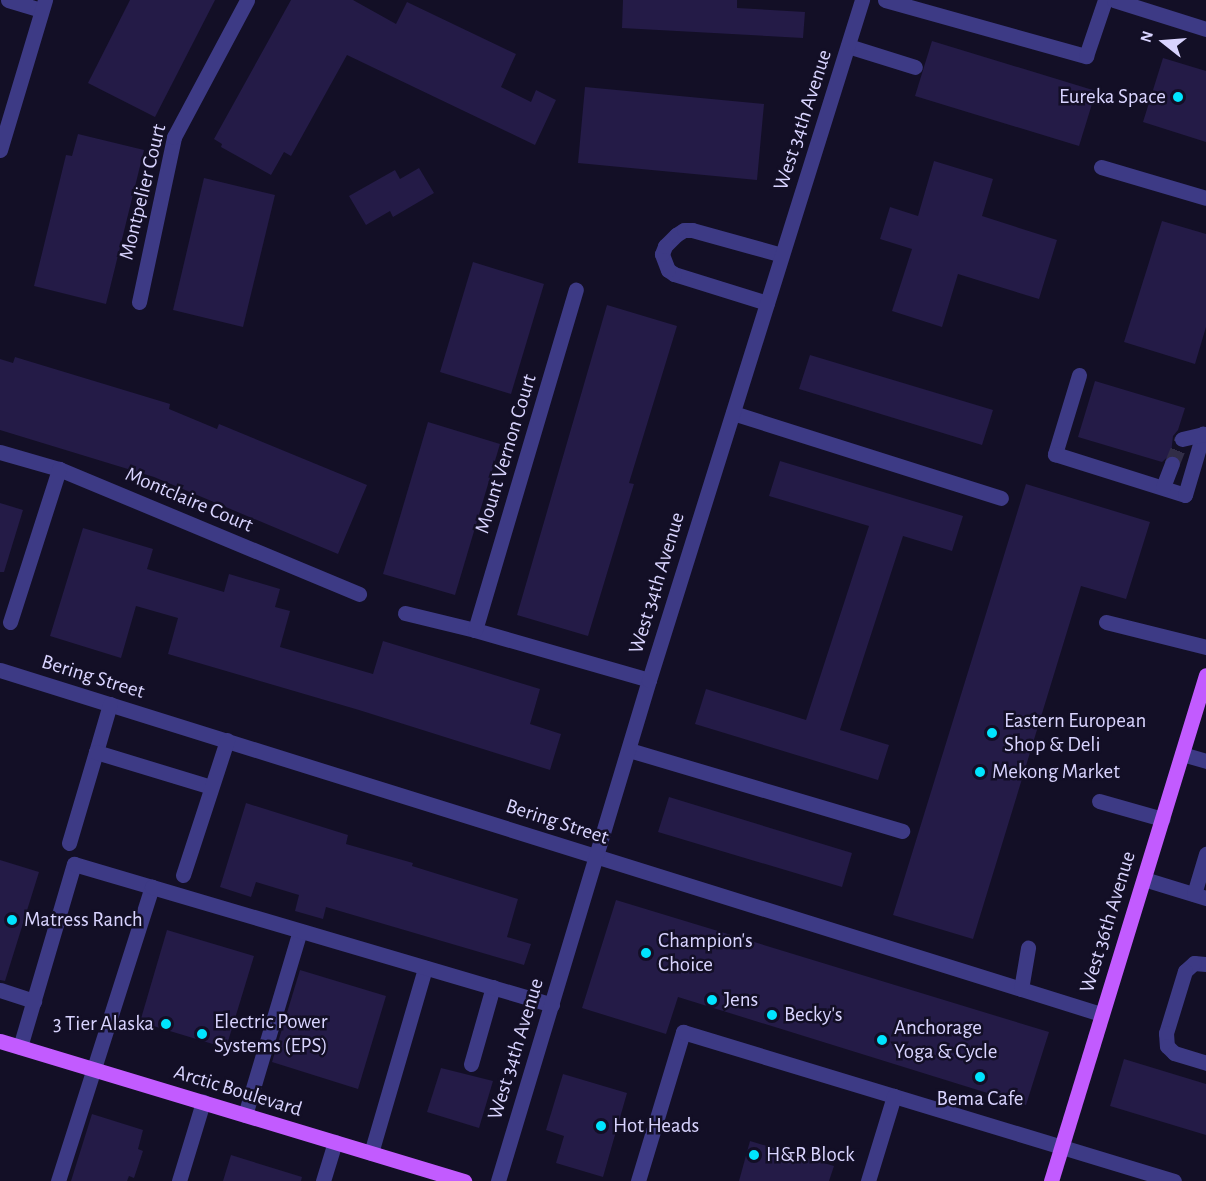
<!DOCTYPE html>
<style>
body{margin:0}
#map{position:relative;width:1206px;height:1181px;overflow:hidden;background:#130f26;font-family:"Alegreya Sans",sans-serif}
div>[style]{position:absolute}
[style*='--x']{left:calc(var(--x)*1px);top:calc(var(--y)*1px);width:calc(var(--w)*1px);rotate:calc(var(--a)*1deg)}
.building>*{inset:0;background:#241b47}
.minor-tunnel>*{height:15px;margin-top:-7.5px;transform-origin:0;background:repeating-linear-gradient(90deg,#312d47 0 15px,transparent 0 23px)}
.minor>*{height:15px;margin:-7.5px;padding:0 7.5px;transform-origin:7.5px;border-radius:7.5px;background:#3d3a85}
.major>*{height:15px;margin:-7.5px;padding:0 7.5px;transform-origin:7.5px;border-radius:7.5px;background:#c25bff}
.dots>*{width:16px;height:16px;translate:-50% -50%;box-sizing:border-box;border:3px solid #130f26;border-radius:50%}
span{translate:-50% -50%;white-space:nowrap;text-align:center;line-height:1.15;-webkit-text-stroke:5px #130f26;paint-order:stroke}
.poi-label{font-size:21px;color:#d9d4ff}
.right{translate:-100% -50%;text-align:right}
.left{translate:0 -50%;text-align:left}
.street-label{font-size:21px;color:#d9d4ff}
.north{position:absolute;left:1134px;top:12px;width:60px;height:60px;-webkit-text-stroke:4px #130f26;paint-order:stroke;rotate:287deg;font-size:16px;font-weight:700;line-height:24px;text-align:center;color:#d9d4ff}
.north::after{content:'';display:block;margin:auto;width:21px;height:27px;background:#d9d4ff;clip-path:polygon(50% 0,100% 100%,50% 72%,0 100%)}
</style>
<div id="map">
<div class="building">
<div style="clip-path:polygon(130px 0,215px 0,155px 117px,88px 83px)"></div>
<div style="clip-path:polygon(291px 0,353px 0,396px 24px,407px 2px,516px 54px,501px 87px,531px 102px,536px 90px,556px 100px,535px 145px,347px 55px,291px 156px,284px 152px,271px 175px,221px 147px,222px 144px,214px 139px)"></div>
<div style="clip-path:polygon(623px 0,737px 0,737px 8px,805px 12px,803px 38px,622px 28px)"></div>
<div style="clip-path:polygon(932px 41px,1096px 91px,1079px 146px,915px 96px)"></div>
<div style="clip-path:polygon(1163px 58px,1206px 71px,1206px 142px,1143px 122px)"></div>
<div style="clip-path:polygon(585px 87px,764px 104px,757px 180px,578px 163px)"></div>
<div style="clip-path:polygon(78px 134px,144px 150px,106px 304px,34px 286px,66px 155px,72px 156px)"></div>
<div style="clip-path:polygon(934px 161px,993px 179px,982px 216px,1057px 240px,1039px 299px,958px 274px,942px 327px,892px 311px,912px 249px,880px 239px,890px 207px,918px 216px)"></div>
<div style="clip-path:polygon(419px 168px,434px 193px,393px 217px,390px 211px,366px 225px,349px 196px,395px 170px,400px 179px)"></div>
<div style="clip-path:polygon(204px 178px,275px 195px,243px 327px,173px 310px)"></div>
<div style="clip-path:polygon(1162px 221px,1206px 234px,1206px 327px,1195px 364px,1124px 342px)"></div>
<div style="clip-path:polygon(473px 262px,544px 284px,511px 394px,440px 372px)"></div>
<div style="clip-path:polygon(607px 305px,677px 326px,629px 483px,634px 484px,588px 636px,517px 615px)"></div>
<div style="clip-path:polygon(810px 355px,993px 410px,982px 445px,799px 389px)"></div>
<div style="clip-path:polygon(15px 357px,170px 404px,169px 409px,217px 429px,219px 424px,367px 485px,338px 554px,154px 477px,0 430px,0 359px,13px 363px)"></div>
<div style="clip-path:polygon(1095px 381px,1185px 408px,1178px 430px,1173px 436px,1171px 454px,1162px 462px,1078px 437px)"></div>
<div style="clip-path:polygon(428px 422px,500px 444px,455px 595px,383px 574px)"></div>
<div style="clip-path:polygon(780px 461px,963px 516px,952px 551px,903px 536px,840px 730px,889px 745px,878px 780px,695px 724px,706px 689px,806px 720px,869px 526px,769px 496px)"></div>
<div style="clip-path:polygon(1026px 484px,1150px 522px,1126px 599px,1081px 586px,973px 939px,893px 915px)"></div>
<div style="clip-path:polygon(0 503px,23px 510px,4px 572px,0 572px)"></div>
<div style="clip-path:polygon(83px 528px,153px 549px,147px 569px,224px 592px,229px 574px,280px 589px,275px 607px,290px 611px,280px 647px,373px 674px,383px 641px,540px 689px,530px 724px,561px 734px,550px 770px,359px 710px,168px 654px,178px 618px,136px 606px,121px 658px,50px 636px)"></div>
<div style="clip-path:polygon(669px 797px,852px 853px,842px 887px,658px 832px)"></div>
<div style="clip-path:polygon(246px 803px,348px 835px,346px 844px,413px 863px,412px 866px,518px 899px,507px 937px,531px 944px,524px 965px,326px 907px,323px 919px,295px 911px,299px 895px,256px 882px,251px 897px,220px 887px)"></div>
<div style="clip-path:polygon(0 860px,39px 872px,5px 981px,0 980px)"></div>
<div style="clip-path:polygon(616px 900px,1049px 1032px,1026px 1105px,678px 997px,666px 1034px,582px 1008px)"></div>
<div style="clip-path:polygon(167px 930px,254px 956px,226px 1048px,140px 1022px)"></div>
<div style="clip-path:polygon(300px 970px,386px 996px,358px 1089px,272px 1062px)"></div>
<div style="clip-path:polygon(1124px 1059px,1206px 1084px,1206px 1135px,1110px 1106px)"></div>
<div style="clip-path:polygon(441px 1068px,493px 1081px,479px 1128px,427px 1112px)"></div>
<div style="clip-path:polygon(563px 1074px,627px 1093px,603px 1177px,556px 1163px,564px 1136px,546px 1130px)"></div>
<div style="clip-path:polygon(92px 1114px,143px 1130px,138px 1149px,143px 1151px,134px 1178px,129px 1176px,127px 1181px,71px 1181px)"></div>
<div style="clip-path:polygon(750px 1141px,834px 1166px,829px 1181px,739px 1181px)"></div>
<div style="clip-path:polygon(231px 1155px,302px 1177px,301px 1181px,223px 1181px)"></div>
</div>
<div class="minor-tunnel">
<div style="--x:1172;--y:464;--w:27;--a:-68"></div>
</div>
<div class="minor">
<div style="--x:8;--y:0;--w:34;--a:17"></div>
<div style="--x:885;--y:0;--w:209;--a:15.6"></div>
<div style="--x:1086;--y:56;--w:59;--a:-71.3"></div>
<div style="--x:1114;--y:0;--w:96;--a:17.5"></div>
<div style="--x:848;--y:46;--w:70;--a:17.4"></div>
<div style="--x:0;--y:150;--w:157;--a:-73.3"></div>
<div style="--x:1101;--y:167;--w:109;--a:16.4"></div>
<div style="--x:139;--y:302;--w:169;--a:-78"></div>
<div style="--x:174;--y:137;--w:155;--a:-61.9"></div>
<div style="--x:767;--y:303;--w:97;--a:-162.7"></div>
<div style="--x:674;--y:274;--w:7;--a:-146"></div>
<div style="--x:668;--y:270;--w:17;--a:-111"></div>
<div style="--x:662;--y:254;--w:9;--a:-69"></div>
<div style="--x:665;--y:246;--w:16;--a:-45"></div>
<div style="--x:676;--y:235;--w:9;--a:-32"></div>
<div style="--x:684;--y:230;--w:8;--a:0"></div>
<div style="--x:692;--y:230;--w:93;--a:15.5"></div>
<div style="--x:1079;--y:375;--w:83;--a:106.9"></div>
<div style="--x:1055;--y:454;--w:136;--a:17.5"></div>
<div style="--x:1185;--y:495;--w:64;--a:-73.6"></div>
<div style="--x:1203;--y:434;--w:3;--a:18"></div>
<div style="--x:733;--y:413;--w:281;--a:17.6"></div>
<div style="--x:1182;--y:439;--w:22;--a:-13"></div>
<div style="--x:0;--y:452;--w:61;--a:16.1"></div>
<div style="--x:59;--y:469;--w:325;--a:22.6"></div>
<div style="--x:1163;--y:487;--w:25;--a:-69"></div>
<div style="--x:405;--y:613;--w:72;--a:13.7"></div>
<div style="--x:475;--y:630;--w:181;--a:16"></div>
<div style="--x:10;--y:622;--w:161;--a:-72.2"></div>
<div style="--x:1106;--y:622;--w:103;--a:14"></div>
<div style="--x:475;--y:630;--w:355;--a:-73.5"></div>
<div style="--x:0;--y:670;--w:1153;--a:17.35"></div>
<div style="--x:629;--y:750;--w:285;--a:16.5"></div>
<div style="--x:96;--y:752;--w:50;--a:-73.7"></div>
<div style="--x:1182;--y:754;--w:25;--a:16"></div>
<div style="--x:1099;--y:801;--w:66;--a:15.9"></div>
<div style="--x:69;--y:843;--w:95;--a:-73.5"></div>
<div style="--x:96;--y:752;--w:120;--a:16.9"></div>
<div style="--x:183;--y:875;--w:142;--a:-71.9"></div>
<div style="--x:1144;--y:879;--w:65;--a:17"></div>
<div style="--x:1194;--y:894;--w:42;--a:-73.3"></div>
<div style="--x:1206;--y:964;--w:12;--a:-175"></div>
<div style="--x:1194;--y:963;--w:12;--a:138"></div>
<div style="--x:1185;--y:971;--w:65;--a:107"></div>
<div style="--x:1166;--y:1033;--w:13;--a:86"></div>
<div style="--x:1167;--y:1046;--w:10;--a:45"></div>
<div style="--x:1174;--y:1053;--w:34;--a:17"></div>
<div style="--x:1021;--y:989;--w:42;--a:-80.3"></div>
<div style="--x:0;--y:990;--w:36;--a:18"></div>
<div style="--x:20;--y:1047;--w:191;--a:-73.6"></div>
<div style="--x:74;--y:864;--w:81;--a:16.4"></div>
<div style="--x:471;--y:1064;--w:80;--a:-74.1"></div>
<div style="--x:245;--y:1115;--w:192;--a:-73.4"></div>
<div style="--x:371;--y:1153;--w:193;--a:-73.7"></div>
<div style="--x:58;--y:1181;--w:309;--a:-72.3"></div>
<div style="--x:152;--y:887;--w:417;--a:16.4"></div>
<div style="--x:179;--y:1181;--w:83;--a:-73.1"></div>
<div style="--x:323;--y:1181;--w:41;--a:-72.9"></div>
<div style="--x:498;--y:1181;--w:523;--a:-73.23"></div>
<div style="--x:649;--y:680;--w:713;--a:-72.61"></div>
<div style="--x:638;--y:1181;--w:156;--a:-73.2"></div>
<div style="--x:683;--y:1032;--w:513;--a:16.88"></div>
<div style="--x:868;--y:1181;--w:89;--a:-73"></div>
</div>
<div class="major">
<div style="--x:0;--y:1041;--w:485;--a:16.8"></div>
<div style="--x:1051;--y:1181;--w:529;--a:-72.97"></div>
</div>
<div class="dots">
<div style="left:1178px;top:97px;background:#00e5ff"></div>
<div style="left:992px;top:733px;background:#00e5ff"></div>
<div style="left:980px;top:772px;background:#00e5ff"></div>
<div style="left:12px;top:920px;background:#00e5ff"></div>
<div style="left:646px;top:953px;background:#00e5ff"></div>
<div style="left:712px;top:1000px;background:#00e5ff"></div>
<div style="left:772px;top:1015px;background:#00e5ff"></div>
<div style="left:166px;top:1024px;background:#00e5ff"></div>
<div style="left:202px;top:1034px;background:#00e5ff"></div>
<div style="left:882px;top:1040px;background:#00e5ff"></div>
<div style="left:980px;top:1077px;background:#00e5ff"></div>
<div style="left:601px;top:1126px;background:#00e5ff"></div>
<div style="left:754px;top:1155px;background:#00e5ff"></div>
</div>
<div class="poi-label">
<span class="right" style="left:1166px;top:97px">Eureka Space</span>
<span class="left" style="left:1004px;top:733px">Eastern European<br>Shop &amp; Deli</span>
<span class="left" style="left:992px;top:772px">Mekong Market</span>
<span class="left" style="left:24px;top:920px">Matress Ranch</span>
<span class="left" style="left:658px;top:953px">Champion's<br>Choice</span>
<span class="left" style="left:724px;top:1000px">Jens</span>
<span class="left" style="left:784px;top:1015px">Becky's</span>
<span class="left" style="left:214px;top:1034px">Electric Power<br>Systems (EPS)</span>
<span class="right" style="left:154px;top:1024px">3 Tier Alaska</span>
<span class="left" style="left:894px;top:1040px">Anchorage<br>Yoga &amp; Cycle</span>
<span style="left:980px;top:1099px">Bema Cafe</span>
<span class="left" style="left:613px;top:1126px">Hot Heads</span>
<span class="left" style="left:766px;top:1155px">H&amp;R Block</span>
</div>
<div class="street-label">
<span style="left:803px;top:120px;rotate:-72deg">West 34th Avenue</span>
<span style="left:143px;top:192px;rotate:-76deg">Montpelier Court</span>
<span style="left:506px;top:454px;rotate:-73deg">Mount Vernon Court</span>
<span style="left:189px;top:500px;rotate:23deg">Montclaire Court</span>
<span style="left:657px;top:583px;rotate:-73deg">West 34th Avenue</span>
<span style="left:93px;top:677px;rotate:17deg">Bering Street</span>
<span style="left:557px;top:822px;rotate:18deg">Bering Street</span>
<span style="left:1108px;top:922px;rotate:-73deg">West 36th Avenue</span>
<span style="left:516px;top:1049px;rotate:-73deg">West 34th Avenue</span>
<span style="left:238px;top:1091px;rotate:17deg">Arctic Boulevard</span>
</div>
<div class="north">N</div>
</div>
